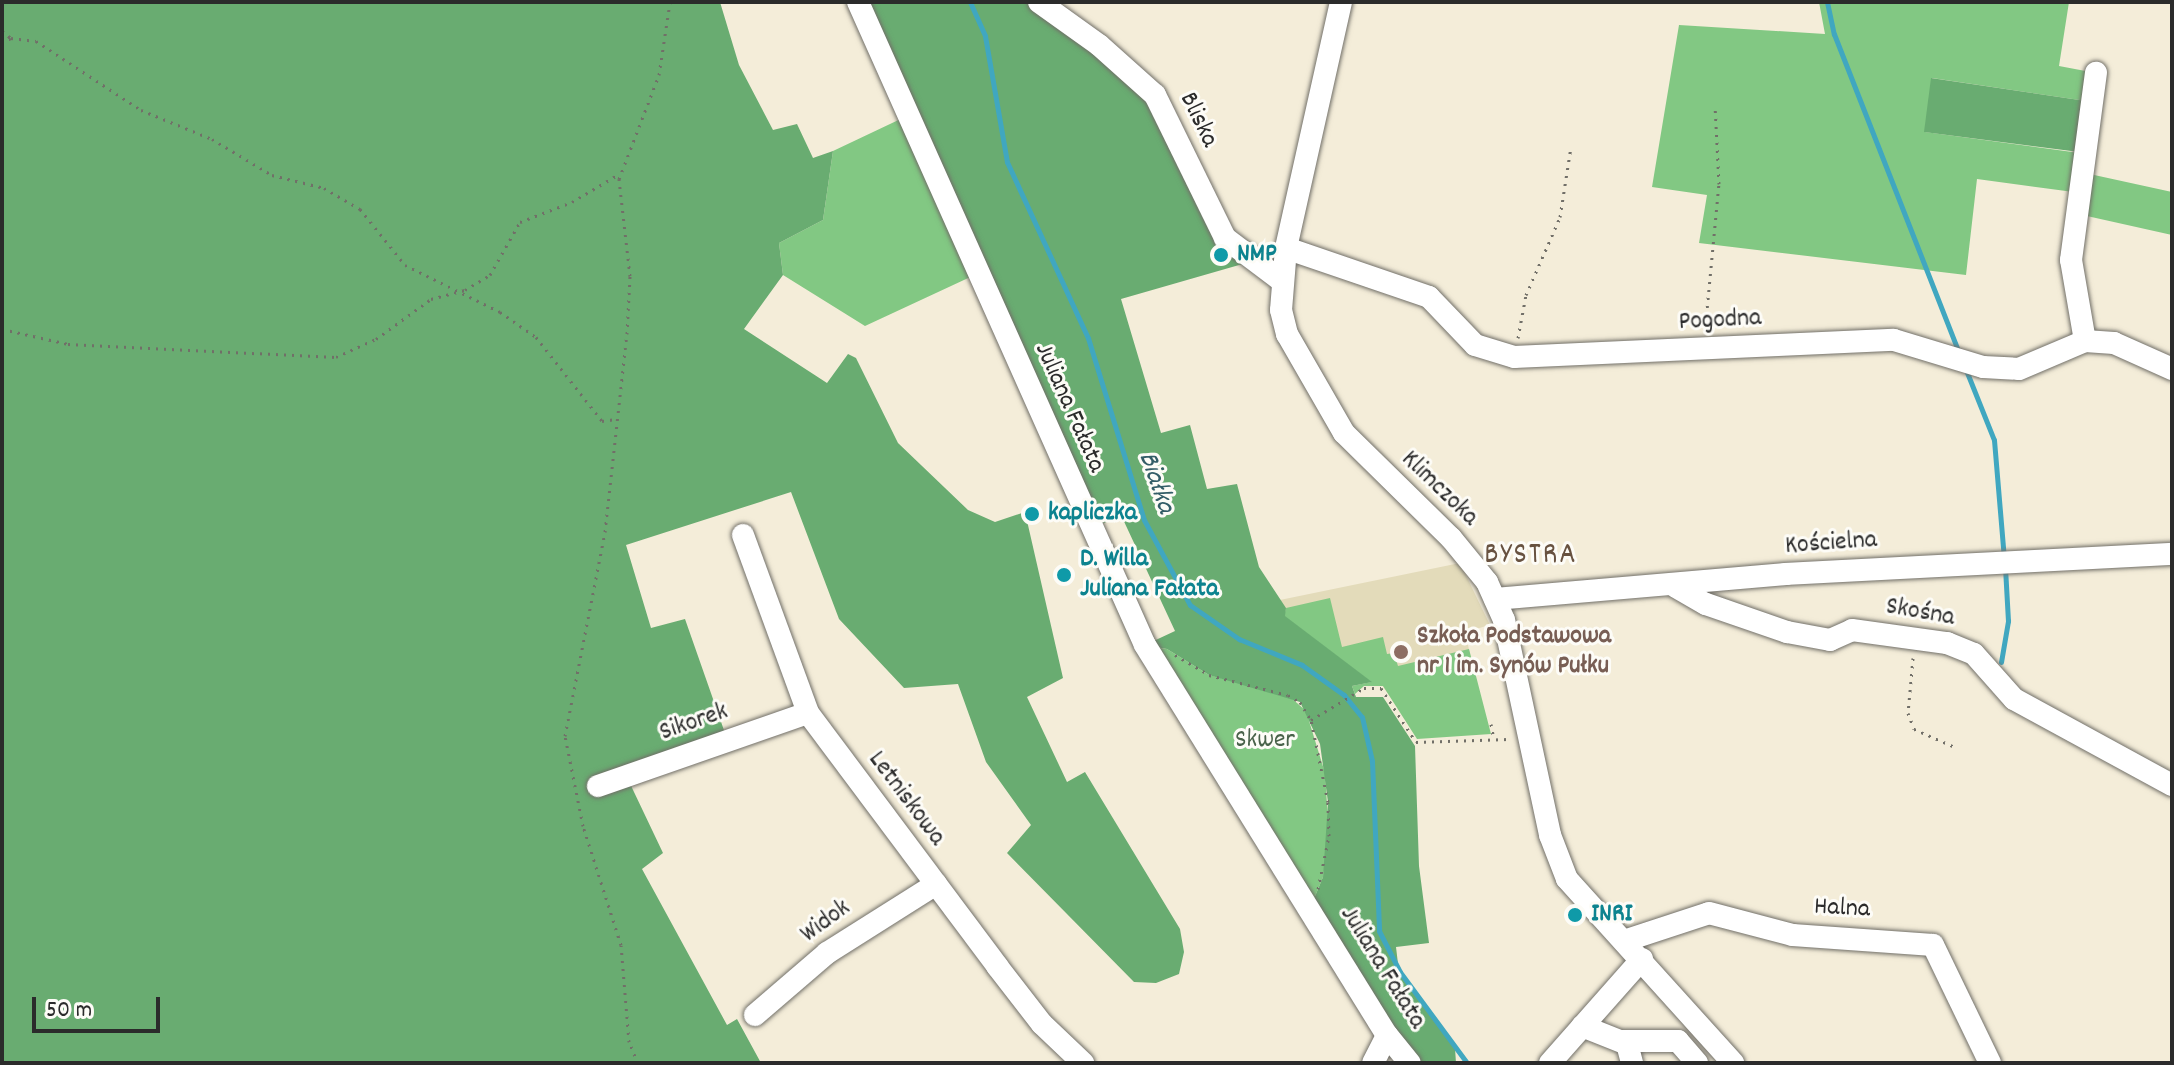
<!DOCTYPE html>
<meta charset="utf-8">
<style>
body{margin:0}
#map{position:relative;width:2174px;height:1065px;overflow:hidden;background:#f4edd9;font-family:Dekko,sans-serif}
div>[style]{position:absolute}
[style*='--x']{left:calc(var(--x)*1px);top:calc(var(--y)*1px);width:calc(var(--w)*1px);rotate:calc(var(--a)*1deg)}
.built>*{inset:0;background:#e3dbba}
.green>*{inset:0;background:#82c883}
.forest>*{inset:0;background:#69ac71}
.stream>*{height:5px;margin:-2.5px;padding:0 2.5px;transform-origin:2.5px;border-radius:2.5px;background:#40a7c0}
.path>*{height:3px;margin-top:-1.5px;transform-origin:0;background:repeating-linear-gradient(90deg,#716f68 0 2px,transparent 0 8px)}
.roads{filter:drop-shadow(0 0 2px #716f68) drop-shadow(0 0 2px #716f68)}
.minor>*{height:22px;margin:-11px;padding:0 11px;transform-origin:11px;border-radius:11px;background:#fff}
.dots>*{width:22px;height:22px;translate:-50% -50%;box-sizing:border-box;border:4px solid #fdfcf7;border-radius:50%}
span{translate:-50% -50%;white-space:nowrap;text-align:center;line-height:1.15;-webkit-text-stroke:6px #fdfcf7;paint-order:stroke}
.street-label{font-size:26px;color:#2b2b2b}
.culture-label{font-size:26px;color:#0d838f;font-weight:700}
.left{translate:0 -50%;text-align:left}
.education-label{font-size:26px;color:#785e54;font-weight:700}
.park-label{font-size:26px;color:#49624a}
.water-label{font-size:28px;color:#335d67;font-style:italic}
.quarter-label{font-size:30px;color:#685240;letter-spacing:2px}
.frame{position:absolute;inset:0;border:4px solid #2b2b2b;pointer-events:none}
.scale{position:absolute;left:32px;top:997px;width:128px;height:36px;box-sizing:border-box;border:4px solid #2b2b2b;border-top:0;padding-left:10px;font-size:24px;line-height:28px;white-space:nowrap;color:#2b2b2b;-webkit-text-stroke:6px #fdfcf7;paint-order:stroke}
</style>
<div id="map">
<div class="built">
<div style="clip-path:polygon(1460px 563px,1490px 625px,1465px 632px,1488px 733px,1418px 736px,1379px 681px,1275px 601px)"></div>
</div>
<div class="green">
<div style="clip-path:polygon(1819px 2px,2069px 2px,2059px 66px,2096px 73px,2093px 102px,1932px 78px,1925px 132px,2087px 154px,2085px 173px,2172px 192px,2172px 235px,2078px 214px,2081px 193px,1977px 179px,1966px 275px,1699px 243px,1707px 195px,1652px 187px,1679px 25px,1825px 34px)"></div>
<div style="clip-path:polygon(909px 115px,979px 273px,865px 326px,783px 275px,779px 243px,823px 220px,833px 151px)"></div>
<div style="clip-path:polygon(1330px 598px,1342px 647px,1383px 637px,1387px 654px,1394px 653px,1398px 666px,1469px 649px,1491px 734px,1417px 739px,1383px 686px,1364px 686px,1355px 694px,1352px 686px,1371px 682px,1284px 616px,1286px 608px)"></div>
<div style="clip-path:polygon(1147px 646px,1167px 649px,1209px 675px,1288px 695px,1306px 711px,1325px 773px,1329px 836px,1323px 877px,1311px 906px)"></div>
</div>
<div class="forest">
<div style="clip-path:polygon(2px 2px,720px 2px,739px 65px,773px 130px,797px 124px,813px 158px,833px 151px,823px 220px,779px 243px,783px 275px,744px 329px,827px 383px,848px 354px,856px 358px,898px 443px,968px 510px,995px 522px,1025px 512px,1063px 678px,1027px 697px,1067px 782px,1085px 772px,1180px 929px,1184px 952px,1179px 974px,1156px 983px,1134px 982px,1007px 853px,1031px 825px,986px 762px,958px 684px,904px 688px,839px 619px,791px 492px,626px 545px,651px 628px,685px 619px,726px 736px,624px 771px,663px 853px,642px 869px,727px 1025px,737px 1019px,761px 1063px,2px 1063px)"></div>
<div style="clip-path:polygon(858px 2px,1039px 2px,1155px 95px,1209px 210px,1253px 261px,1121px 299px,1161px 433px,1190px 425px,1207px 489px,1237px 484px,1259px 567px,1286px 608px,1285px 616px,1372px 682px,1352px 686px,1356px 697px,1383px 697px,1415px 746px,1419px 866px,1429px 943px,1396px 947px,1399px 972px,1455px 1048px,1456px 1063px,1410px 1063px,1311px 906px,1323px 877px,1328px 802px,1320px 744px,1300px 702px,1209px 675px,1167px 649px,1145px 645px,1175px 631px,1121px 515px,1091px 529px)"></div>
<div style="clip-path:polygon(1931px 78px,2093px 102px,2087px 153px,1924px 132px)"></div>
</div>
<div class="stream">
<div style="--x:970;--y:2;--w:37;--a:66"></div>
<div style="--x:985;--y:36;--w:128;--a:80.1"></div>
<div style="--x:1007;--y:162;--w:194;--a:65.3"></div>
<div style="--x:1088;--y:338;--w:190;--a:72.9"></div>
<div style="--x:1144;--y:520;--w:97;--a:61.6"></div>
<div style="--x:1190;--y:605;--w:60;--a:34.8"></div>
<div style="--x:1239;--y:639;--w:68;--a:22.4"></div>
<div style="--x:1302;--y:665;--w:52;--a:35.5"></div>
<div style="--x:1344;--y:695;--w:28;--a:51"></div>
<div style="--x:1362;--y:717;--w:45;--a:77.2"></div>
<div style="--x:1372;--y:761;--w:170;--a:87.6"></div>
<div style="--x:1379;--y:931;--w:46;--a:62.9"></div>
<div style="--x:1400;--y:972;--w:113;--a:53.6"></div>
<div style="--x:1827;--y:2;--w:33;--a:78"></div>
<div style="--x:1834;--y:34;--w:343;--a:68.6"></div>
<div style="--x:1966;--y:370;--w:75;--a:68.2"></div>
<div style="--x:1994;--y:440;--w:118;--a:85.2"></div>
<div style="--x:2001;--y:662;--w:42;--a:-80.3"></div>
<div style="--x:2008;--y:621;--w:53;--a:-93.2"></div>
</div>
<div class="path">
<div style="--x:2;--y:31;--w:11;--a:38"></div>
<div style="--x:2;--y:43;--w:10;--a:-29"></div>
<div style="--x:11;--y:38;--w:25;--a:7"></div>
<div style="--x:36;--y:41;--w:126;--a:33.3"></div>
<div style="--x:141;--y:110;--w:77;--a:22.2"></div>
<div style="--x:212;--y:139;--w:70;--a:31"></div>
<div style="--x:272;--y:175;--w:54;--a:14"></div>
<div style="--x:324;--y:188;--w:42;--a:30.3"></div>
<div style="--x:360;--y:209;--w:72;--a:51.2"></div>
<div style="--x:405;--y:265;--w:106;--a:26.3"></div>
<div style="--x:500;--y:312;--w:44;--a:34.8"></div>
<div style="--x:536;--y:337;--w:107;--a:51.8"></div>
<div style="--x:602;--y:421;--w:14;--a:-8"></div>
<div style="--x:2;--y:329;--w:68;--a:12.8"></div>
<div style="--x:68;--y:344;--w:268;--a:2.8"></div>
<div style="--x:336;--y:357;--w:44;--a:-24.2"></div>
<div style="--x:376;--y:339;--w:68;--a:-36"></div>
<div style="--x:431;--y:299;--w:35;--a:-15"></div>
<div style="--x:465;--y:290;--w:29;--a:-31"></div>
<div style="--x:490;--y:275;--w:61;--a:-60.5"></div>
<div style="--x:520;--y:222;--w:56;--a:-21"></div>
<div style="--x:572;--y:202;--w:55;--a:-30.8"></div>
<div style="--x:1705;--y:331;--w:148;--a:-84.6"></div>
<div style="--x:1719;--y:184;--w:78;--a:-92.9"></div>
<div style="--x:1518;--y:338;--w:44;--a:-79.5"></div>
<div style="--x:1526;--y:295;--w:85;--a:-66.4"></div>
<div style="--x:1560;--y:217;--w:71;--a:-81.1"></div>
<div style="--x:1175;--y:655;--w:39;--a:30"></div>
<div style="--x:1209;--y:675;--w:81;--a:14.2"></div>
<div style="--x:1288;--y:695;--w:14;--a:30"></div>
<div style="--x:1300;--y:702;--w:21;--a:59"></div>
<div style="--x:1913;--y:658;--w:55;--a:95.2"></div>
<div style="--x:1908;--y:713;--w:17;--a:69"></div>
<div style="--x:1914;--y:729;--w:45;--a:23.7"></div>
<div style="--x:1491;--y:724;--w:15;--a:79"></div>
<div style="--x:1318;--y:889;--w:54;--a:-78.3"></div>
<div style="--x:1329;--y:836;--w:34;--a:-92"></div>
<div style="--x:1328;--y:802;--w:84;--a:-101.7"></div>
<div style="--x:1311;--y:720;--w:62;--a:-31.1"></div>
<div style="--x:1364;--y:688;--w:17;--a:0"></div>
<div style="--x:1381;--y:688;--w:64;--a:57.1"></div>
<div style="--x:1416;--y:742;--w:93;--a:-1.8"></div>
<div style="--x:2;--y:958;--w:31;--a:90"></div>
<div style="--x:638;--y:1063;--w:23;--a:-113"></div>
<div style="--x:629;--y:1042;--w:97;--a:-94.7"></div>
<div style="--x:621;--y:945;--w:125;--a:-107.7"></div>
<div style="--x:583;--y:826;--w:92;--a:-101.3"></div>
<div style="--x:565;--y:736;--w:208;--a:-78.9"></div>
<div style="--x:605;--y:532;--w:199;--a:-83.7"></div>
<div style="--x:627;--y:334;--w:58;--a:-87"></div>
<div style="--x:630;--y:276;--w:98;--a:-96.5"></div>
<div style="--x:619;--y:179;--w:111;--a:-69"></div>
<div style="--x:659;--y:75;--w:74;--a:-81.4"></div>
</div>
<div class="roads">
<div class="minor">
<div style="--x:858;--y:2;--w:704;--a:65.95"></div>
<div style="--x:1145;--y:645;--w:459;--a:58.2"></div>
<div style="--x:1387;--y:1035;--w:36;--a:51"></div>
<div style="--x:1039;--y:2;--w:74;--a:35.6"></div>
<div style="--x:1099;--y:45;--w:75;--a:41.8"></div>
<div style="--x:1155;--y:95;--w:159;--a:63.9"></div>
<div style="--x:1225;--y:238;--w:71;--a:37"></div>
<div style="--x:1341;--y:2;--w:252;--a:102.6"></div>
<div style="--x:1286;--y:248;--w:62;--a:94.6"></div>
<div style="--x:1281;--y:310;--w:25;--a:76"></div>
<div style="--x:1287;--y:334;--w:114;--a:60.1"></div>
<div style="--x:1344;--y:433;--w:150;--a:44.5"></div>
<div style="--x:1451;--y:538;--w:57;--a:50.7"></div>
<div style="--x:1487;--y:582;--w:42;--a:65.9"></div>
<div style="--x:1504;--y:620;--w:220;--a:77.9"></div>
<div style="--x:1550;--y:835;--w:47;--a:68.9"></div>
<div style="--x:1567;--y:879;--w:248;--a:47.9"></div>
<div style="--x:1286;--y:248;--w:151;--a:18.9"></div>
<div style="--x:1429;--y:297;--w:66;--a:46.2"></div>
<div style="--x:1475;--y:345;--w:41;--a:17.1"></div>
<div style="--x:1514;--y:357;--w:380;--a:-2.6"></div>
<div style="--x:1894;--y:340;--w:93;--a:16.9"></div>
<div style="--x:1983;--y:367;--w:36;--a:3"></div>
<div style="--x:2019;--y:369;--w:72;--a:-23"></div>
<div style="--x:2085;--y:341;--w:29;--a:4"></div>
<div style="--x:2114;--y:343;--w:64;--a:24.1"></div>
<div style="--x:2085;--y:341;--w:82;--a:-99.8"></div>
<div style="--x:2071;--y:260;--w:189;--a:-82.4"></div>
<div style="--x:743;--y:535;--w:189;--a:69.9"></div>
<div style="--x:808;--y:713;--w:316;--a:53.2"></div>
<div style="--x:997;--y:966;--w:73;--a:52.2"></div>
<div style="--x:1042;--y:1024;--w:57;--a:43.6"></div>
<div style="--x:1676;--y:587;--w:34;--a:30"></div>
<div style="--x:1706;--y:604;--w:86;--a:19.1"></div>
<div style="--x:1787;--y:632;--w:44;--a:10.5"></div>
<div style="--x:1830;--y:640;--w:24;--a:-24"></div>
<div style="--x:1852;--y:630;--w:96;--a:7.8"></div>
<div style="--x:1947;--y:643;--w:29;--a:22"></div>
<div style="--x:1974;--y:654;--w:60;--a:48.4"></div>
<div style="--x:2014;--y:699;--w:180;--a:28.6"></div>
<div style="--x:1495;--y:599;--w:292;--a:-4.9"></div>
<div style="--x:1786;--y:574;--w:387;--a:-3"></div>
<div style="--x:598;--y:786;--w:222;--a:-19.2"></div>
<div style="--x:1624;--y:941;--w:89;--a:-18.2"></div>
<div style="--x:1709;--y:913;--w:87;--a:14.7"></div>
<div style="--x:1793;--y:935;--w:140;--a:4.1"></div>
<div style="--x:1933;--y:945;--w:131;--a:64.2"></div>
<div style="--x:755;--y:1015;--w:95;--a:-40.7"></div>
<div style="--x:827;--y:953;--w:129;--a:-32.3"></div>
<div style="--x:1582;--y:1026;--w:48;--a:21.8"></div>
<div style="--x:1627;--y:1044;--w:20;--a:75"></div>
<div style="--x:1622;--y:1041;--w:56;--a:0"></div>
<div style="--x:1678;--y:1041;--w:29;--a:49"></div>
<div style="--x:1373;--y:1063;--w:31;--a:-63"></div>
<div style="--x:1550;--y:1063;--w:139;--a:-48.5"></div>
</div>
</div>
<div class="dots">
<div style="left:1221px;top:255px;background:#0f9aa8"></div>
<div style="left:1032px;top:514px;background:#0f9aa8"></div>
<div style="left:1064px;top:575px;background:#0f9aa8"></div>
<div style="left:1401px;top:652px;background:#8d6e63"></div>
<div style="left:1575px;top:915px;background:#0f9aa8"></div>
</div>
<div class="street-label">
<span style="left:1198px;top:120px;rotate:64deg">Bliska</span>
<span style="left:1720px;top:321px;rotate:-3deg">Pogodna</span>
<span style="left:1069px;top:408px;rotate:66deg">Juliana Fałata</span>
<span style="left:1439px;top:489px;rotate:44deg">Klimczoka</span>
<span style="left:1831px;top:544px;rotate:-4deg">Kościelna</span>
<span style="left:1920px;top:613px;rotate:10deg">Skośna</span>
<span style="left:694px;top:723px;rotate:-19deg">Sikorek</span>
<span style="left:906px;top:799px;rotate:53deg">Letniskowa</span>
<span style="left:1842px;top:909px;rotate:3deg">Halna</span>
<span style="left:826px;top:922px;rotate:-36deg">Widok</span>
<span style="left:1382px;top:968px;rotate:58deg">Juliana Fałata</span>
</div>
<div class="culture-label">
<span class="left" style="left:1237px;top:255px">NMP</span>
<span class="left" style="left:1048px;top:514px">kapliczka</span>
<span class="left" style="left:1080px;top:575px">D. Willa<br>Juliana Fałata</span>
<span class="left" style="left:1591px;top:915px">INRI</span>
</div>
<div class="education-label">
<span class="left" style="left:1417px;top:652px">Szkoła Podstawowa<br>nr 1 im. Synów Pułku</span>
</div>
<div class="park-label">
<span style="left:1265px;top:741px">Skwer</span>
</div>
<div class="water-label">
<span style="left:1155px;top:483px;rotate:71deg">Białka</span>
</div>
<div class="quarter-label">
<span style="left:1531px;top:557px">BYSTRA</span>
</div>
<div class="frame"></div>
<div class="scale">50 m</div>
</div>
